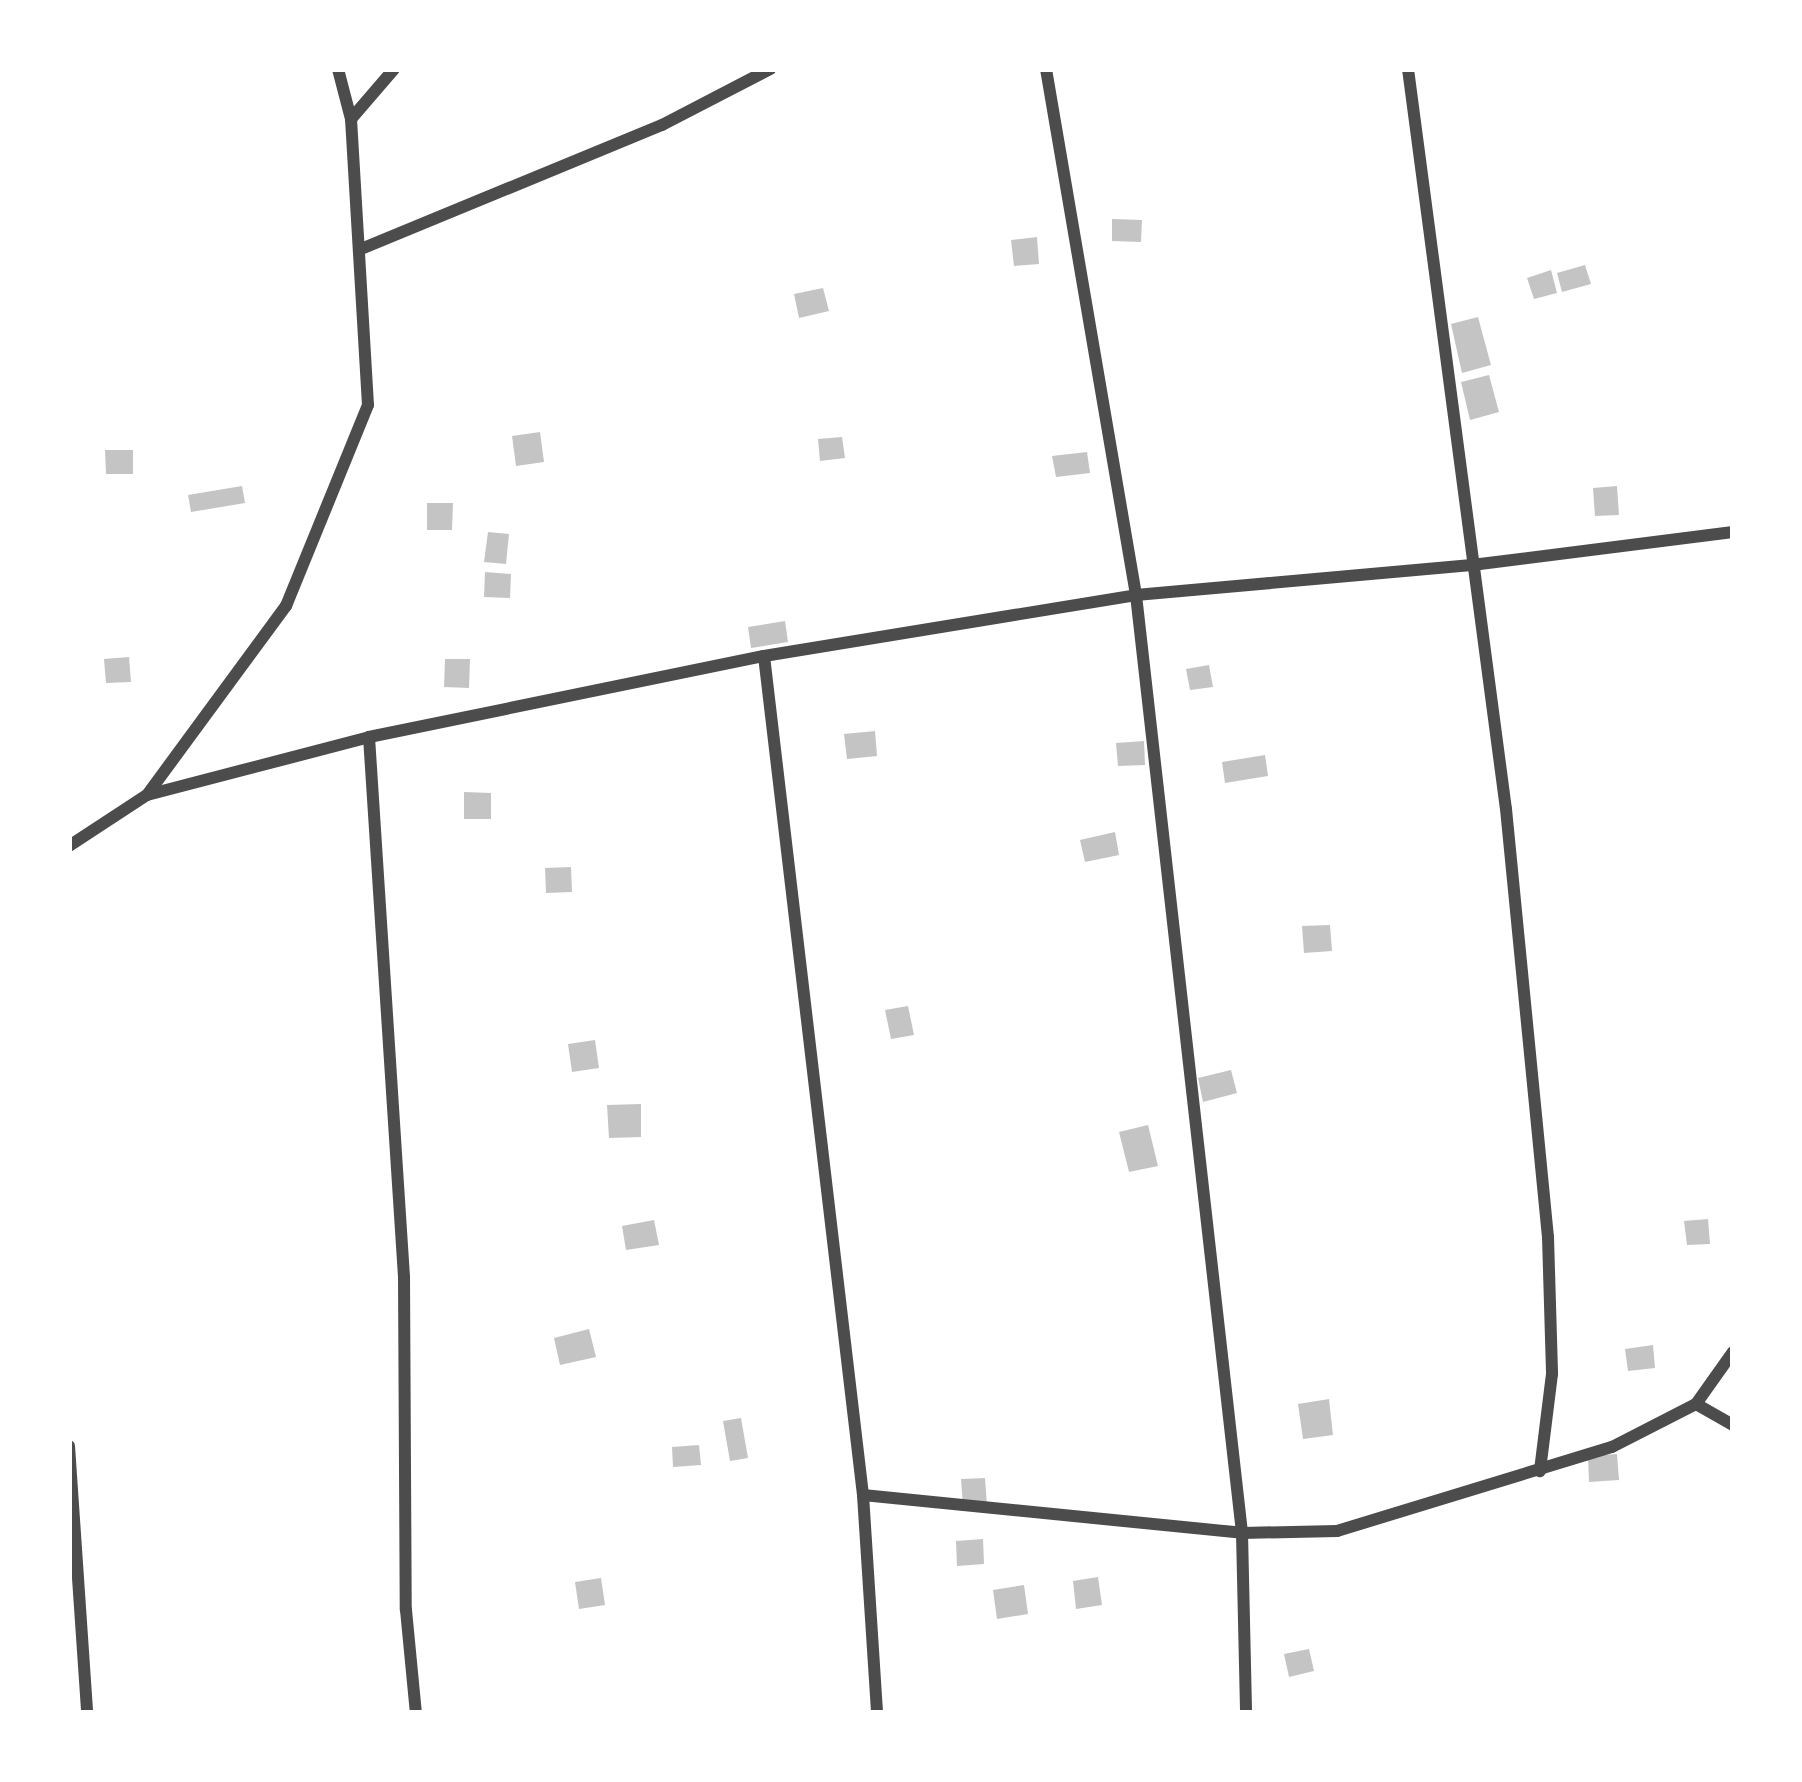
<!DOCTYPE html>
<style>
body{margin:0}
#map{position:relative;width:1802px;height:1782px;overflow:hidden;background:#fff;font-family:"IBM Plex Serif",serif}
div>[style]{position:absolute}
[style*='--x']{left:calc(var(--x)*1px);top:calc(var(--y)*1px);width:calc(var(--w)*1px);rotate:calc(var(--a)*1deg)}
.building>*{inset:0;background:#c4c4c4}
.minor>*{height:12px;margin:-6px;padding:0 6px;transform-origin:6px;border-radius:6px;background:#4c4c4c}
span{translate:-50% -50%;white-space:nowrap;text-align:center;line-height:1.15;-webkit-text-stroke:12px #fff;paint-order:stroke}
.frame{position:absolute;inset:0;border:72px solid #fff;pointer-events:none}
</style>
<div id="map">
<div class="building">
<div style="clip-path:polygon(1112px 219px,1142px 220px,1141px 242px,1112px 241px)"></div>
<div style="clip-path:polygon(1037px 237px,1039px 264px,1014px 266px,1011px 240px)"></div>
<div style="clip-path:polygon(1585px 265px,1591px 284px,1562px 292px,1557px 273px)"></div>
<div style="clip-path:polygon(1551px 270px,1557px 293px,1534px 299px,1527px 278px)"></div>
<div style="clip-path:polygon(823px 288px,829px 311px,799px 318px,794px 294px)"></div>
<div style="clip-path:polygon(1478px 317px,1491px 365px,1462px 373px,1451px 324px)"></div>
<div style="clip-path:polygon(1489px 375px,1499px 412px,1470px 420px,1461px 382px)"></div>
<div style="clip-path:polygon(540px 432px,544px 462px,516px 466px,512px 436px)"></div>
<div style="clip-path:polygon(842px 437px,845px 458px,820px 461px,818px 439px)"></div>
<div style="clip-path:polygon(105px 450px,133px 450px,133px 474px,106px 474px)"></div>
<div style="clip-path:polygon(1087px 452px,1090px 473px,1056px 477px,1052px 456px)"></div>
<div style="clip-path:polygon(242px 486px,245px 503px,191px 512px,188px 495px)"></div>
<div style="clip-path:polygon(1617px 486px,1619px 515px,1595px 516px,1593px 488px)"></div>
<div style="clip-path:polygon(427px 503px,453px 503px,452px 530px,427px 530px)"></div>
<div style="clip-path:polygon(488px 532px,509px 534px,506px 564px,484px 562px)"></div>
<div style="clip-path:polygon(485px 572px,511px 574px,510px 598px,484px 597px)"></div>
<div style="clip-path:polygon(785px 621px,788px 642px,751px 648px,748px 627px)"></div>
<div style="clip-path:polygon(129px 657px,131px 682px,106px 683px,104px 659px)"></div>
<div style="clip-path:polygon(445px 659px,470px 659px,469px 688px,444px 687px)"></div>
<div style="clip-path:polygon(1209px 665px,1213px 687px,1190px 690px,1186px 669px)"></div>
<div style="clip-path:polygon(875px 731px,877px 756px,847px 759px,844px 734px)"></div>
<div style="clip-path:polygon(1144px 741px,1145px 765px,1118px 766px,1116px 743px)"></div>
<div style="clip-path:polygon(1265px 755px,1268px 776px,1225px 783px,1222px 762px)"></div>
<div style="clip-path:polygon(464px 792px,491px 793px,491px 819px,464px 819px)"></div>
<div style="clip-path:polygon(1115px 832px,1119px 855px,1085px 862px,1080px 840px)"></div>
<div style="clip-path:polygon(571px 867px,572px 892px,546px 893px,545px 868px)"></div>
<div style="clip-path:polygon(1330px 925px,1332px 951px,1304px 953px,1302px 926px)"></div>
<div style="clip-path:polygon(908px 1006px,914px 1035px,891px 1039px,885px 1010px)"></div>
<div style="clip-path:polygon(595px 1040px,599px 1068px,572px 1072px,568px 1044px)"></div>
<div style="clip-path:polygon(1231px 1070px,1237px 1093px,1203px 1102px,1198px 1078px)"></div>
<div style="clip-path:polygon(641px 1104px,641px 1137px,609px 1138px,607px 1105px)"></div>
<div style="clip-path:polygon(1148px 1125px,1158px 1166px,1129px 1172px,1119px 1132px)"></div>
<div style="clip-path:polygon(1708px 1219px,1710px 1244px,1687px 1245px,1684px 1221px)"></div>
<div style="clip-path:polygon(654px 1220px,659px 1245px,626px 1250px,622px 1226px)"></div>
<div style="clip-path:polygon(589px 1329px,596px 1357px,560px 1365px,554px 1338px)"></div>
<div style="clip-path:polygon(1653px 1345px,1655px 1368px,1628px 1371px,1625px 1349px)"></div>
<div style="clip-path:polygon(1329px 1399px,1333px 1435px,1303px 1439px,1298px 1404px)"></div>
<div style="clip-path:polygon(741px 1418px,748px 1458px,730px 1461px,723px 1421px)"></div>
<div style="clip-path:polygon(699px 1445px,701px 1465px,673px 1467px,672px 1447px)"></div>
<div style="clip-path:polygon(1617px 1454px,1619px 1480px,1589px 1482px,1588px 1456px)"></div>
<div style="clip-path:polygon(985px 1478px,987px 1506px,963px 1507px,961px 1479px)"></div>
<div style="clip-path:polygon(983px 1539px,984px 1564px,957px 1566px,956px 1541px)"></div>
<div style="clip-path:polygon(1098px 1577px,1102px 1605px,1076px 1609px,1073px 1581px)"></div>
<div style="clip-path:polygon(601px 1578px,605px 1605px,579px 1609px,575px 1582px)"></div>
<div style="clip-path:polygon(1024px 1585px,1028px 1614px,997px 1619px,993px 1590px)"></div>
<div style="clip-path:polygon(1309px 1649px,1314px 1671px,1289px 1677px,1284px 1654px)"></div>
</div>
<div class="minor">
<div style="--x:1046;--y:69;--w:534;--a:80.29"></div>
<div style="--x:1136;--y:595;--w:944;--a:83.55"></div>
<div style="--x:1242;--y:1533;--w:180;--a:88.7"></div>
<div style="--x:1408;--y:69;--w:746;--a:82.46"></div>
<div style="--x:1506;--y:809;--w:430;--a:84.4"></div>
<div style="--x:1548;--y:1237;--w:137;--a:88.3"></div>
<div style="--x:1552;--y:1374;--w:98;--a:97.1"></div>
<div style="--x:351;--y:119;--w:66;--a:-49.3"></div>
<div style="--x:361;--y:249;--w:326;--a:-22.4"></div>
<div style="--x:662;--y:125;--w:122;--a:-27.4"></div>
<div style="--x:764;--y:656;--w:845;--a:83.27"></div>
<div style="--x:863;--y:1495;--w:218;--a:86.3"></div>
<div style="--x:369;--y:737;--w:541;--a:86.29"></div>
<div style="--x:404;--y:1277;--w:333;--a:89.7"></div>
<div style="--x:406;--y:1610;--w:103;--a:84.5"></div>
<div style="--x:147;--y:795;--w:235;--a:-53.7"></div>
<div style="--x:286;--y:606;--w:217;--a:-67.8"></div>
<div style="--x:368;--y:405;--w:287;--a:-93.4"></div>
<div style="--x:351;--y:119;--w:52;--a:-104.6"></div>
<div style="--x:69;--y:846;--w:93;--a:-33.2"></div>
<div style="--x:147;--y:795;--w:229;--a:-14.6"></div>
<div style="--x:369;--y:737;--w:403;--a:-11.6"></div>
<div style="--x:764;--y:656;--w:377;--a:-9.3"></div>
<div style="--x:1136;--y:595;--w:337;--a:-5.1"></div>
<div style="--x:1472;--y:565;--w:263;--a:-7.2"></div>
<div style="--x:1696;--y:1404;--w:43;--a:29.6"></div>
<div style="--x:69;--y:1446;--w:268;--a:86.1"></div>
<div style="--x:863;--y:1495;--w:381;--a:5.7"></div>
<div style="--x:1242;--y:1533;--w:95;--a:-1.2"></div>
<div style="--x:1337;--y:1531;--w:288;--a:-17"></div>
<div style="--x:1612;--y:1447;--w:94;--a:-27.1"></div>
<div style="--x:1696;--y:1404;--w:64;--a:-54.6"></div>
</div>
<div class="frame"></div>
</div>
